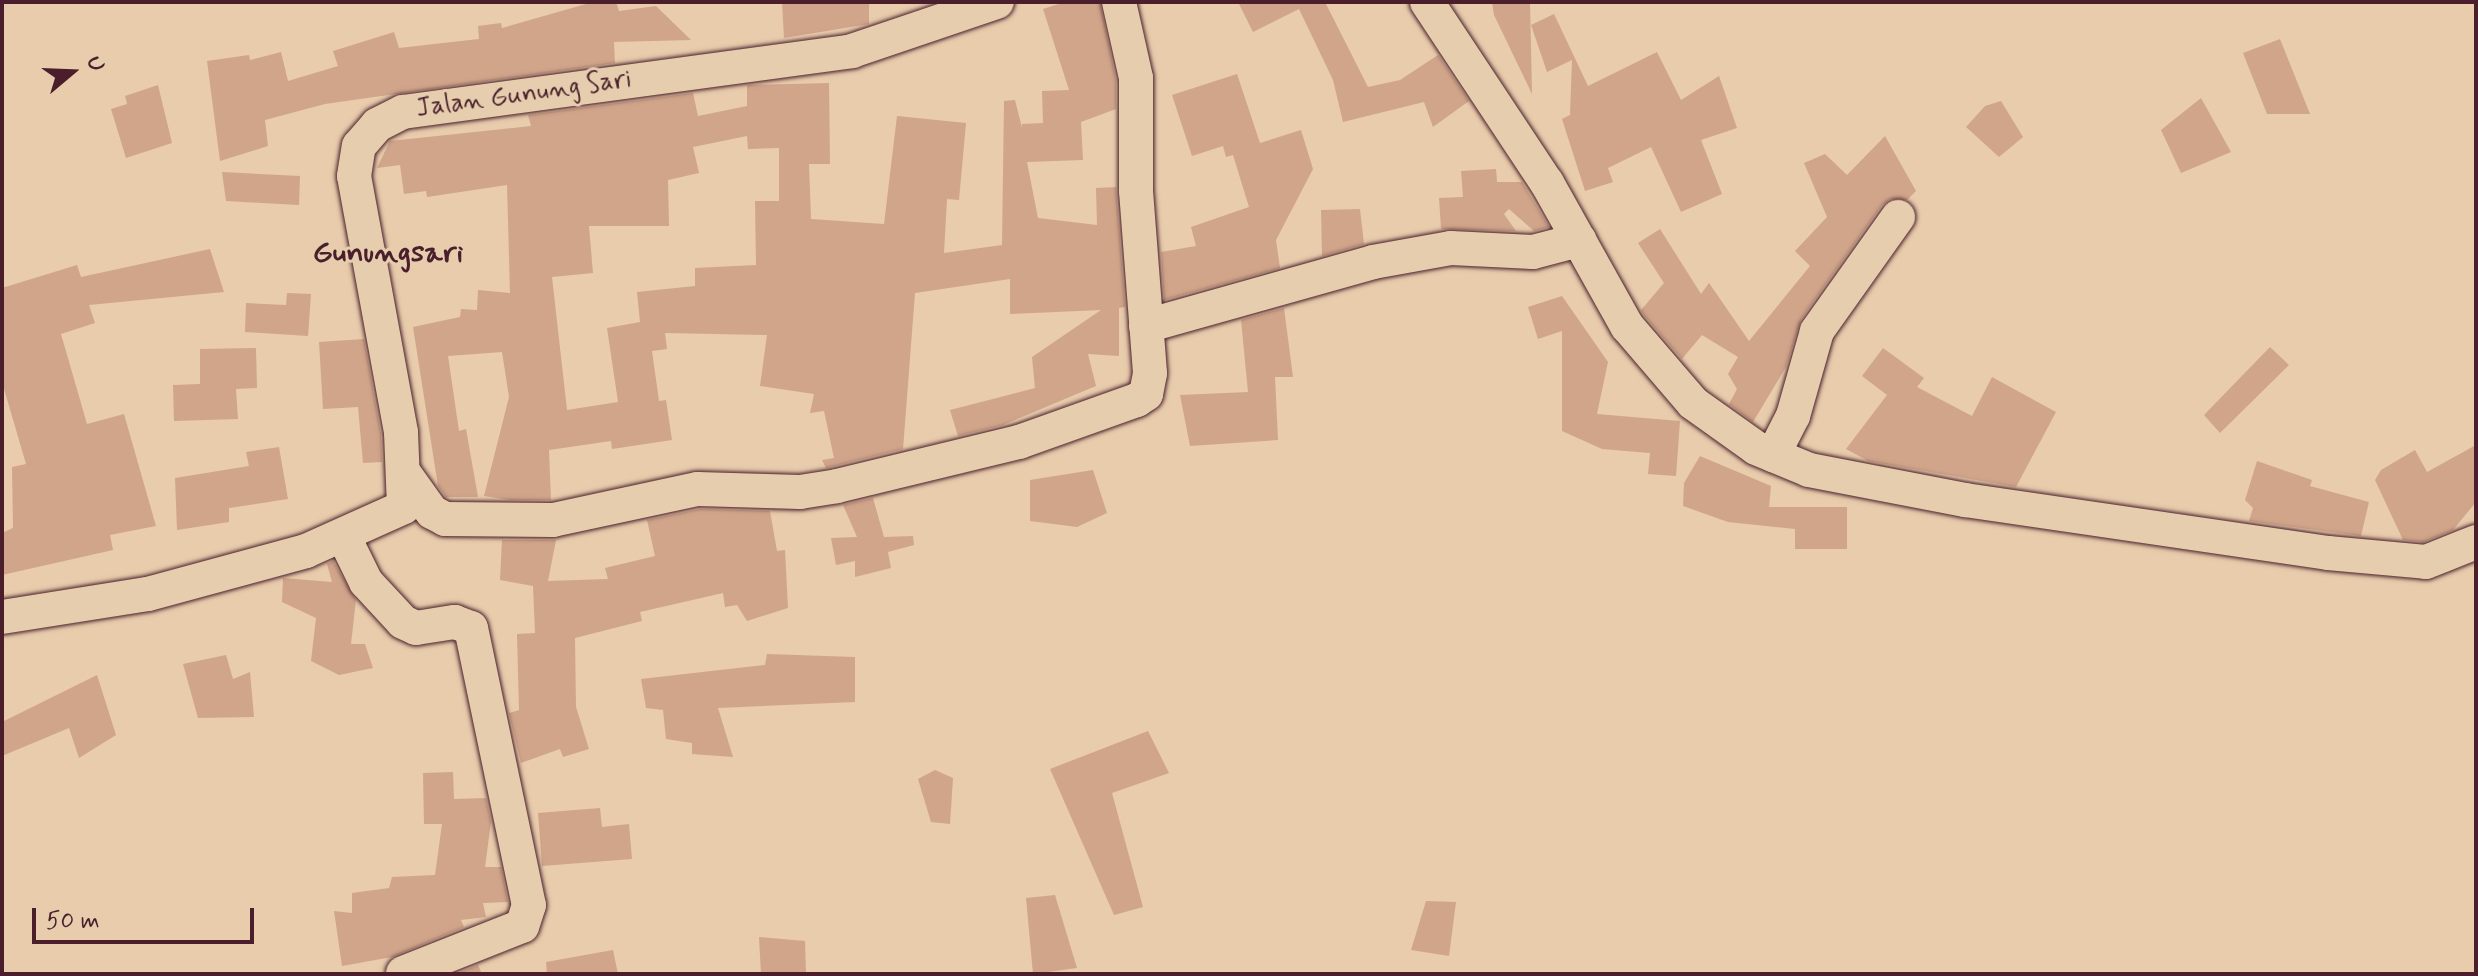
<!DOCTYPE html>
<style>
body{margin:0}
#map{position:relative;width:2478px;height:976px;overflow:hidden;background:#e8ccac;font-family:Mynerve,sans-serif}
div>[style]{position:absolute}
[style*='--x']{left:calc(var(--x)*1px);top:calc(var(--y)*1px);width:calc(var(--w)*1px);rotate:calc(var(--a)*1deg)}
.building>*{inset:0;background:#d1a58a}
.roads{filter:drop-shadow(0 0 2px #4a1f2b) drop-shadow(0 0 2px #4a1f2b)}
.minor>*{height:34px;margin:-17px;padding:0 17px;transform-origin:17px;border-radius:17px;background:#e5cdae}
span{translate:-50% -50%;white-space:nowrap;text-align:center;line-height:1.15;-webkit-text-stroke:6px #e5cdae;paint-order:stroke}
.street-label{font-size:26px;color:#4a1f2b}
.quarter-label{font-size:30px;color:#4a1f2b;font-weight:700}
.frame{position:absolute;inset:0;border:4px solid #4a1f2b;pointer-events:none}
.north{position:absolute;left:32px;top:32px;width:80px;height:80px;-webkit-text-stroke:6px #e5cdae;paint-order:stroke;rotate:71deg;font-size:22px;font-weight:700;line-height:32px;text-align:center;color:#4a1f2b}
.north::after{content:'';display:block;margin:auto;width:28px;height:36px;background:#4a1f2b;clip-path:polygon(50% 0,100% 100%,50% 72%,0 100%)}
.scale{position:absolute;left:32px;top:908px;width:222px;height:36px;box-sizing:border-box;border:4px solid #4a1f2b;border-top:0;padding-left:10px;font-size:24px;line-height:28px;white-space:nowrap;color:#4a1f2b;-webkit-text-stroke:6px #e5cdae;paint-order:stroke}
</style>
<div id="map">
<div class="building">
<div style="clip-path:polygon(593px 2px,616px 2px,619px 11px,656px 6px,691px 40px,614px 42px,615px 63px,325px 104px,265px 120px,268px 146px,220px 161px,207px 61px,249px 55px,250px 60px,281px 52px,288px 81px,338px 66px,333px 51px,394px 32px,399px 48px,479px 39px,478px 26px,501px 23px,502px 28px)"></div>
<div style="clip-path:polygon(782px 2px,869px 2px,869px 24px,784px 38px)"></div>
<div style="clip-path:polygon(evenodd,1065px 2px,1100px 2px,1116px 80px,1116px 109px,1081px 122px,1083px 160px,1027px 162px,1038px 218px,1097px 225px,1096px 188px,1116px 187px,1125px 307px,1119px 308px,1119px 356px,1088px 354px,1096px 386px,1003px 425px,958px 436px,950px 410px,1035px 388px,1032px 357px,1101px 310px,1010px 314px,1010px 279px,915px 293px,903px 449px,826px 468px,822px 460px,834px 458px,824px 411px,810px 413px,814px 394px,760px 386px,767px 335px,665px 333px,667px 349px,652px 351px,659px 401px,666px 400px,672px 440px,612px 449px,611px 441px,549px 450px,551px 500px,510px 500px,484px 496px,509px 397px,502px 352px,448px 356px,459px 431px,466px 429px,478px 497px,446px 497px,438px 486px,413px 327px,460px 317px,461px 309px,477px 310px,478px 290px,510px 293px,507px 185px,427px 197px,426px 191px,404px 194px,400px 165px,377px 168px,390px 141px,531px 126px,528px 115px,693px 93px,698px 116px,747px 106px,747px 85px,829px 83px,830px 164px,809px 164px,811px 219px,884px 224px,897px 116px,966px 123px,959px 200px,947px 199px,944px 253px,1002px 245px,1004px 101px,1015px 100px,1022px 128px,1022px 124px,1043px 123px,1042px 91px,1069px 90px,1043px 9px,1065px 2px,747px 136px,748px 149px,779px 148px,779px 201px,755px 201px,756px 265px,695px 268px,695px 286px,637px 292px,640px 322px,607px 328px,618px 402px,567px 410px,552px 277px,593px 273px,589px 226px,669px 226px,668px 180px,699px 173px,693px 147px,747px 136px)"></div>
<div style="clip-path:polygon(1238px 2px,1325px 2px,1368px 87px,1400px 80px,1438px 55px,1469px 101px,1433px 127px,1424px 102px,1343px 122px,1333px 80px,1299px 9px,1253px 32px)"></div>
<div style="clip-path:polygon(1492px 2px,1530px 2px,1532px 94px,1494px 15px)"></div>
<div style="clip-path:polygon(1554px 14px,1588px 86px,1657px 52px,1681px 100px,1719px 76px,1737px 128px,1701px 140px,1722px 194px,1681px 212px,1651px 147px,1608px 168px,1613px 182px,1585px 191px,1562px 119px,1570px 115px,1572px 60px,1547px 72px,1531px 25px)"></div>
<div style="clip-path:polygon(2280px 39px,2310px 114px,2267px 114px,2243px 53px)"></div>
<div style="clip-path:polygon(1237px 74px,1260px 143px,1301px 130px,1313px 169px,1276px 240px,1280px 268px,1164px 300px,1161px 252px,1196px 246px,1191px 227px,1249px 207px,1233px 155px,1226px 157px,1223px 146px,1192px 156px,1172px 95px)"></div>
<div style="clip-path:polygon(158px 85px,172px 143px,126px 158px,111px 109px,127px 104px,125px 96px)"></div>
<div style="clip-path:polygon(2201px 98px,2231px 152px,2181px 173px,2161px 130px)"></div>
<div style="clip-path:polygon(2001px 101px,2023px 137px,1999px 157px,1966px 127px,1985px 106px)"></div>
<div style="clip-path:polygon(1885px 136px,1916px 191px,1907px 200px,1890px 199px,1882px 205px,1801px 319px,1786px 367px,1753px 422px,1729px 404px,1737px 389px,1728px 374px,1738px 357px,1702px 335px,1682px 359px,1643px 314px,1641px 310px,1664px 283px,1638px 243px,1660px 229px,1701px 294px,1709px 283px,1749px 341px,1810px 266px,1795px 251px,1827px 217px,1804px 163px,1825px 154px,1847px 175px)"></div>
<div style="clip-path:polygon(1496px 169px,1497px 182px,1522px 182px,1549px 227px,1534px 231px,1509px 209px,1504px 214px,1516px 231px,1441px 229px,1439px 198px,1463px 197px,1461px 171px)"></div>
<div style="clip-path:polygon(222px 172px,300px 176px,299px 205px,226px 201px)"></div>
<div style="clip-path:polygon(1360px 209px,1364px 244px,1322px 256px,1321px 210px)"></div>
<div style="clip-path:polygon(210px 249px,224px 292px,89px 305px,95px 323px,61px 334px,87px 424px,124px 414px,156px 526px,110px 535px,113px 550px,2px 575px,2px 533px,13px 528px,12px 467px,26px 464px,2px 382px,2px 288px,77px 265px,81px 277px)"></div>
<div style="clip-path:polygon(287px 293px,311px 294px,308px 336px,245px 332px,246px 303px,286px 305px)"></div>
<div style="clip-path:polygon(1562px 296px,1608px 362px,1597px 414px,1680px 421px,1676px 476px,1648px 474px,1650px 453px,1602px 449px,1562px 431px,1562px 331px,1538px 339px,1528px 307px)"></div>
<div style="clip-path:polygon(1284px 308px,1293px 377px,1275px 377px,1278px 440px,1190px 446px,1180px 395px,1248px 392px,1241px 320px)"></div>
<div style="clip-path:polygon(364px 339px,381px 434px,382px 462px,363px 463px,358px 407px,323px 409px,319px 342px)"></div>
<div style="clip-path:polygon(2270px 347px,2289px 365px,2220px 433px,2204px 415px)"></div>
<div style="clip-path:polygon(256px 348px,257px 388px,236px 389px,238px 419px,174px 421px,173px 385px,200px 384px,200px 349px)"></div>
<div style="clip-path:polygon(1883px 348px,1924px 378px,1917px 387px,1972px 416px,1992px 377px,2056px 412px,2016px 487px,1868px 461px,1846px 449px,1887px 395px,1862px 376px)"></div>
<div style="clip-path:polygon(2476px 445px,2476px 502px,2453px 530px,2423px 542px,2403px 540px,2375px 480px,2381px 470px,2415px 450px,2427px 472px)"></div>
<div style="clip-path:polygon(279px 447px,288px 499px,229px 508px,229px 522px,177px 530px,175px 478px,249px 466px,246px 452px)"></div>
<div style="clip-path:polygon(1700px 456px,1771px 486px,1769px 507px,1847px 507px,1847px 549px,1795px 549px,1795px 529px,1728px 522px,1683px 506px,1684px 483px)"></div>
<div style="clip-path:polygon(2257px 461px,2312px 480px,2310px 486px,2369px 502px,2361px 536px,2249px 521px,2253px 508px,2245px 500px)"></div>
<div style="clip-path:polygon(1093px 470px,1107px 513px,1077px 527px,1030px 521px,1030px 480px)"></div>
<div style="clip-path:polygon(873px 498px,884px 537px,913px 536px,914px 545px,888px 552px,891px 568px,855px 577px,855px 561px,836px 565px,831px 538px,857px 537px,843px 505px)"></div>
<div style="clip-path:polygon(700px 509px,770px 511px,777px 551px,785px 550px,788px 608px,747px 621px,737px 605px,725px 607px,723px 593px,640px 612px,642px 621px,575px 638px,576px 707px,589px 749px,563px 757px,560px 749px,521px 763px,509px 713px,519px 710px,517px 634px,535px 633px,533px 586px,500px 580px,502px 540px,556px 540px,548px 581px,608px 579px,605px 568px,655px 556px,647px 520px)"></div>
<div style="clip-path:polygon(333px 561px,356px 600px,351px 644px,365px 644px,373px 668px,339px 675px,311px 661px,316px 618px,282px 602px,283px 578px,332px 582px,327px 564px)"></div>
<div style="clip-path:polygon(767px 654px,855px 657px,855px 702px,718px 708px,733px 757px,692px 754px,692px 743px,666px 739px,663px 710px,646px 708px,641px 679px,765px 665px)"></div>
<div style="clip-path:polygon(226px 655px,233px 679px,250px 672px,254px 717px,198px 718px,183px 664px)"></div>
<div style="clip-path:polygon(97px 675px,116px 735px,79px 758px,69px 728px,2px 756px,2px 722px)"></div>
<div style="clip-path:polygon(1148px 731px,1169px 773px,1112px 793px,1143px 907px,1114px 915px,1050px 769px)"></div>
<div style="clip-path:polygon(935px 770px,953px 778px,950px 824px,931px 822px,918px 779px)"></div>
<div style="clip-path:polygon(453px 772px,454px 799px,486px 798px,491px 822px,485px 867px,501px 867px,508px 902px,483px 903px,486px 917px,461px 920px,464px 927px,392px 957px,342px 966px,334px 911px,352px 913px,352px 893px,389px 888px,392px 877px,435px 875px,442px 824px,424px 824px,423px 773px)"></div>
<div style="clip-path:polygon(600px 808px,602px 827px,629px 824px,632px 859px,542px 866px,538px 813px)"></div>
<div style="clip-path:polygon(1055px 895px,1077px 968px,1033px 974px,1026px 898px)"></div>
<div style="clip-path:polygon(1426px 901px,1456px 902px,1449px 956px,1411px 950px)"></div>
<div style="clip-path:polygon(759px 937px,805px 941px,806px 974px,761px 974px)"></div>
<div style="clip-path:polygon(613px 950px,618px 974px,547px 974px,546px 962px)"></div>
<div style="clip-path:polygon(478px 965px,482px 974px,455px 974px)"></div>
</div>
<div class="roads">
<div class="minor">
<div style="--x:1427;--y:2;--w:217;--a:56.5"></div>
<div style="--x:1547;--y:183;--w:164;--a:60.8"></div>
<div style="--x:1627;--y:326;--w:101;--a:49.4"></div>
<div style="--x:1693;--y:403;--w:77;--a:35.5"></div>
<div style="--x:1756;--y:448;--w:57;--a:22.5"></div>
<div style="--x:1809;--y:470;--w:159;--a:10.9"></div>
<div style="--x:1965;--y:500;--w:367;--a:8.3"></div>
<div style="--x:2328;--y:553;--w:98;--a:5.2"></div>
<div style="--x:2426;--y:562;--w:54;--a:-21.8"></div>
<div style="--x:1146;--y:326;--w:236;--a:-15.7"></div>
<div style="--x:1373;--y:262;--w:79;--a:-10.2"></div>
<div style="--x:1451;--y:248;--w:82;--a:2.8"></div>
<div style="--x:1533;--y:252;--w:48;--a:-14.6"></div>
<div style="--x:1773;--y:455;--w:44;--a:-62.9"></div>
<div style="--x:1793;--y:416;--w:88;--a:-74.2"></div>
<div style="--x:1817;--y:331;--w:140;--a:-54.6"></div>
<div style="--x:407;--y:477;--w:43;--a:54.5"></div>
<div style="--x:432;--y:512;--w:15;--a:28"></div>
<div style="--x:445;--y:519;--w:108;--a:0.5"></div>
<div style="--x:553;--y:520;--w:148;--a:-12.1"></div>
<div style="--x:698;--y:489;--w:102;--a:1.7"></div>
<div style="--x:800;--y:492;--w:37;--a:-9"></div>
<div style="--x:837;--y:486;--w:187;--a:-13.6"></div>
<div style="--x:1019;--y:442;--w:125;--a:-19.6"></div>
<div style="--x:1137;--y:400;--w:11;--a:-34"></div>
<div style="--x:1146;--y:394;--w:21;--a:-79"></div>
<div style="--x:1150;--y:373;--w:183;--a:-94.4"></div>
<div style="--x:1136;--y:191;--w:113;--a:-90"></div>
<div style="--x:1136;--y:78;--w:78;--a:-102.6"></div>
<div style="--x:344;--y:537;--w:50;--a:63.9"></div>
<div style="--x:366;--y:582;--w:54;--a:47.2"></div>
<div style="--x:403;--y:622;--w:14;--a:25"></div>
<div style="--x:416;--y:628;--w:39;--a:-9"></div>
<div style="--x:455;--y:622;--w:17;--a:21"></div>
<div style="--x:471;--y:628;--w:283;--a:78.2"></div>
<div style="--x:529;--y:905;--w:22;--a:108"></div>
<div style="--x:522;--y:926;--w:128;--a:158.4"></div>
<div style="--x:2;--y:617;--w:148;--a:-9"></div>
<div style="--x:148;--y:594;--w:164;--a:-15.2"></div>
<div style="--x:306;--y:551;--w:107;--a:-24.2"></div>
<div style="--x:404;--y:507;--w:75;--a:-92.3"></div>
<div style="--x:401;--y:432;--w:260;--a:-100.4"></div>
<div style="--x:354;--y:176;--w:30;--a:-81"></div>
<div style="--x:359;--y:146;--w:28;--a:-49"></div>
<div style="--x:377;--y:125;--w:29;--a:-27"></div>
<div style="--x:403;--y:112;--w:453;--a:-7.7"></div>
<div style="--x:852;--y:51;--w:153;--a:-18.7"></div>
</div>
</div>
<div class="street-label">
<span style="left:524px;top:95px;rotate:-8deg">Jalan Gunung Sari</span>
</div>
<div class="quarter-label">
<span style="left:388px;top:253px">Gunungsari</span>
</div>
<div class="frame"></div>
<div class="north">U</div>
<div class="scale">50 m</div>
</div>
